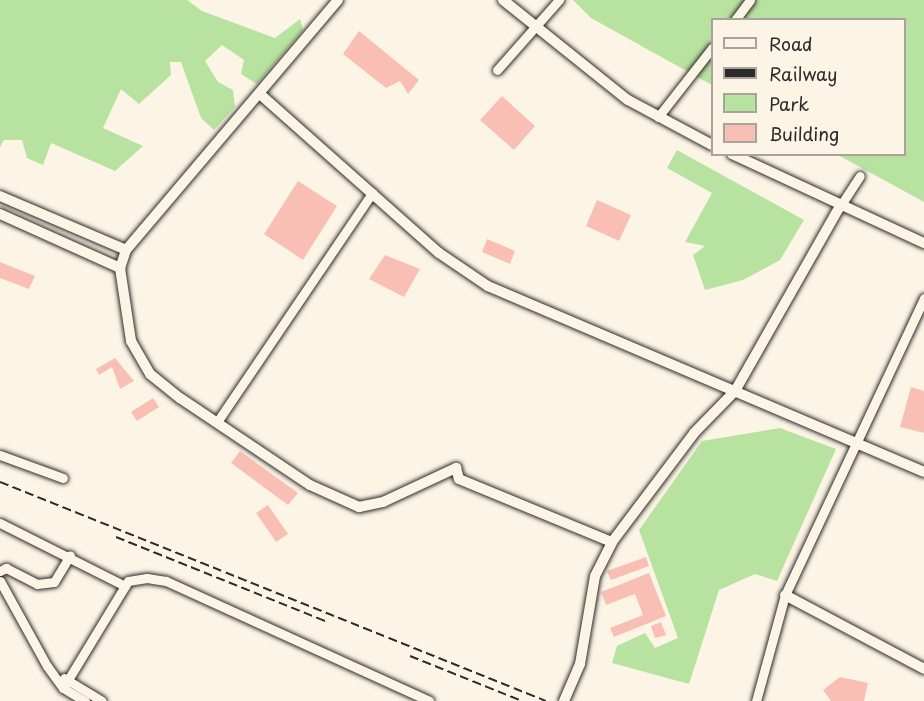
<!DOCTYPE html>
<style>
body{margin:0}
#map{position:relative;width:924px;height:701px;overflow:hidden;background:#fcf5e5;font-family:"Playpen Sans",sans-serif}
div>[style]{position:absolute}
[style*='--x']{left:calc(var(--x)*1px);top:calc(var(--y)*1px);width:calc(var(--w)*1px);rotate:calc(var(--a)*1deg)}
.green>*{inset:0;background:#b8e29f}
.building>*{inset:0;background:#fabfb4}
.roads{filter:drop-shadow(0 0 2px #2b2b2b) drop-shadow(0 0 2px #2b2b2b)}
.minor>*{height:9px;margin:-4.5px;padding:0 4.5px;transform-origin:4.5px;border-radius:4.5px;background:#fcf5e5}
.tertiary>*{height:10px;margin:-5px;padding:0 5px;transform-origin:5px;border-radius:5px;background:#fcf5e5}
.rail>*{height:2px;margin-top:-1px;transform-origin:0;background:repeating-linear-gradient(90deg,#2b2b2b 0 9px,transparent 0 13.5px)}
span{translate:-50% -50%;white-space:nowrap;text-align:center;line-height:1.15;-webkit-text-stroke:4.5px #fcf5e5;paint-order:stroke}
.legend{position:absolute;left:711px;top:18px;width:195px;height:138px;box-sizing:border-box;background:#fcf5e5;border:2px solid #a8a49b;margin:0;padding:8px 10px;list-style:none;font-size:18px;color:#2b2b2b}
.legend li{display:flex;align-items:center;gap:12px;height:30px}
.legend b{width:30px;border:2px solid #a8a49b}
</style>
<div id="map">
<div class="green">
<div style="clip-path:polygon(0 0,187px 0,202px 11px,275px 38px,300px 19px,303px 30px,257px 84px,241px 74px,244px 60px,222px 45px,205px 61px,218px 82px,233px 90px,235px 107px,214px 130px,201px 118px,181px 62px,170px 62px,171px 75px,139px 104px,121px 89px,103px 128px,143px 146px,115px 171px,51px 143px,43px 165px,27px 158px,22px 140px,4px 140px,0 147px)"></div>
<div style="clip-path:polygon(573px 0,924px 0,924px 202px,838px 155px,904px 154px,904px 20px,712px 20px,712px 85px,591px 18px)"></div>
<div style="clip-path:polygon(677px 150px,804px 220px,780px 260px,743px 280px,705px 290px,693px 255px,705px 246px,685px 242px,712px 193px,667px 168px)"></div>
<div style="clip-path:polygon(780px 428px,836px 449px,777px 581px,755px 574px,719px 590px,689px 684px,612px 663px,617px 646px,645px 633px,655px 648px,678px 638px,639px 530px,702px 441px)"></div>
</div>
<div class="building">
<div style="clip-path:polygon(359px 31px,419px 80px,408px 94px,400px 81px,386px 88px,343px 54px)"></div>
<div style="clip-path:polygon(502px 96px,535px 126px,514px 150px,480px 120px)"></div>
<div style="clip-path:polygon(298px 181px,337px 206px,303px 260px,264px 234px)"></div>
<div style="clip-path:polygon(597px 200px,631px 215px,619px 241px,586px 226px)"></div>
<div style="clip-path:polygon(487px 239px,515px 251px,510px 264px,482px 252px)"></div>
<div style="clip-path:polygon(385px 255px,420px 269px,404px 297px,369px 279px)"></div>
<div style="clip-path:polygon(0 262px,35px 276px,29px 289px,0 278px)"></div>
<div style="clip-path:polygon(115px 358px,134px 381px,120px 389px,112px 367px,99px 375px,96px 369px)"></div>
<div style="clip-path:polygon(911px 387px,924px 391px,924px 433px,900px 427px)"></div>
<div style="clip-path:polygon(153px 398px,159px 407px,137px 421px,131px 412px)"></div>
<div style="clip-path:polygon(240px 451px,298px 493px,288px 505px,231px 463px)"></div>
<div style="clip-path:polygon(268px 505px,288px 534px,276px 542px,256px 513px)"></div>
<div style="clip-path:polygon(646px 557px,649px 566px,611px 580px,607px 571px)"></div>
<div style="clip-path:polygon(649px 573px,666px 616px,614px 637px,610px 628px,643px 615px,635px 594px,606px 605px,601px 592px)"></div>
<div style="clip-path:polygon(661px 622px,666px 635px,655px 638px,651px 626px)"></div>
<div style="clip-path:polygon(840px 677px,868px 683px,864px 701px,831px 701px,823px 690px)"></div>
</div>
<div class="roads">
<div class="minor">
<div style="--x:735;--y:20;--w:25;--a:-53"></div>
<div style="--x:497;--y:70;--w:94;--a:-48.5"></div>
<div style="--x:658;--y:117;--w:88;--a:-52"></div>
<div style="--x:839;--y:208;--w:38;--a:-57"></div>
<div style="--x:217;--y:422;--w:277;--a:-55.9"></div>
<div style="--x:0;--y:455;--w:67;--a:20.1"></div>
<div style="--x:0;--y:523;--w:140;--a:26.7"></div>
<div style="--x:0;--y:571;--w:7;--a:-27"></div>
<div style="--x:6;--y:568;--w:35;--a:27"></div>
<div style="--x:37;--y:584;--w:17;--a:-7"></div>
<div style="--x:54;--y:582;--w:31;--a:-59"></div>
<div style="--x:0;--y:581;--w:97;--a:61.1"></div>
<div style="--x:47;--y:666;--w:27;--a:54"></div>
<div style="--x:63;--y:688;--w:26;--a:31"></div>
<div style="--x:64;--y:678;--w:44;--a:31.2"></div>
<div style="--x:63;--y:688;--w:125;--a:-58.7"></div>
<div style="--x:128;--y:581;--w:19;--a:-9"></div>
<div style="--x:147;--y:578;--w:19;--a:9"></div>
<div style="--x:166;--y:581;--w:289;--a:24.5"></div>
<div style="--x:756;--y:701;--w:110;--a:-74.7"></div>
<div style="--x:785;--y:595;--w:328;--a:-64.9"></div>
</div>
<div class="tertiary">
<div style="--x:338;--y:0;--w:328;--a:130.3"></div>
<div style="--x:126;--y:250;--w:19;--a:108"></div>
<div style="--x:120;--y:268;--w:74;--a:81.4"></div>
<div style="--x:131;--y:341;--w:38;--a:60"></div>
<div style="--x:150;--y:374;--w:38;--a:39"></div>
<div style="--x:180;--y:398;--w:156;--a:33.8"></div>
<div style="--x:310;--y:485;--w:54;--a:24.2"></div>
<div style="--x:359;--y:507;--w:25;--a:-12"></div>
<div style="--x:383;--y:502;--w:81;--a:-25"></div>
<div style="--x:456;--y:468;--w:11;--a:75"></div>
<div style="--x:459;--y:479;--w:165;--a:22.4"></div>
<div style="--x:503;--y:0;--w:160;--a:38.7"></div>
<div style="--x:628;--y:100;--w:95;--a:28.2"></div>
<div style="--x:261;--y:95;--w:238;--a:41.6"></div>
<div style="--x:439;--y:253;--w:59;--a:34"></div>
<div style="--x:488;--y:286;--w:474;--a:23.1"></div>
<div style="--x:732;--y:154;--w:212;--a:24.9"></div>
<div style="--x:0;--y:196;--w:137;--a:23.2"></div>
<div style="--x:0;--y:214;--w:132;--a:24.2"></div>
<div style="--x:785;--y:595;--w:157;--a:28"></div>
<div style="--x:564;--y:701;--w:40;--a:-66.6"></div>
<div style="--x:580;--y:664;--w:89;--a:-80.3"></div>
<div style="--x:595;--y:576;--w:38;--a:-63"></div>
<div style="--x:612;--y:542;--w:136;--a:-53"></div>
<div style="--x:694;--y:433;--w:59;--a:-45.7"></div>
<div style="--x:735;--y:391;--w:210;--a:-60.4"></div>
</div>
</div>
<div class="rail">
<div style="--x:0;--y:482;--w:588;--a:21.86"></div>
<div style="--x:116;--y:537;--w:227;--a:21.9"></div>
<div style="--x:410;--y:656;--w:121;--a:21.9"></div>
</div>
<ul class="legend">
<li><b style="height:8px;background:#fcf5e5"></b>Road</li>
<li><b style="height:8px;background:#2b2b2b"></b>Railway</li>
<li><b style="height:16px;background:#b8e29f"></b>Park</li>
<li><b style="height:16px;background:#fabfb4"></b>Building</li>
</ul>
</div>
